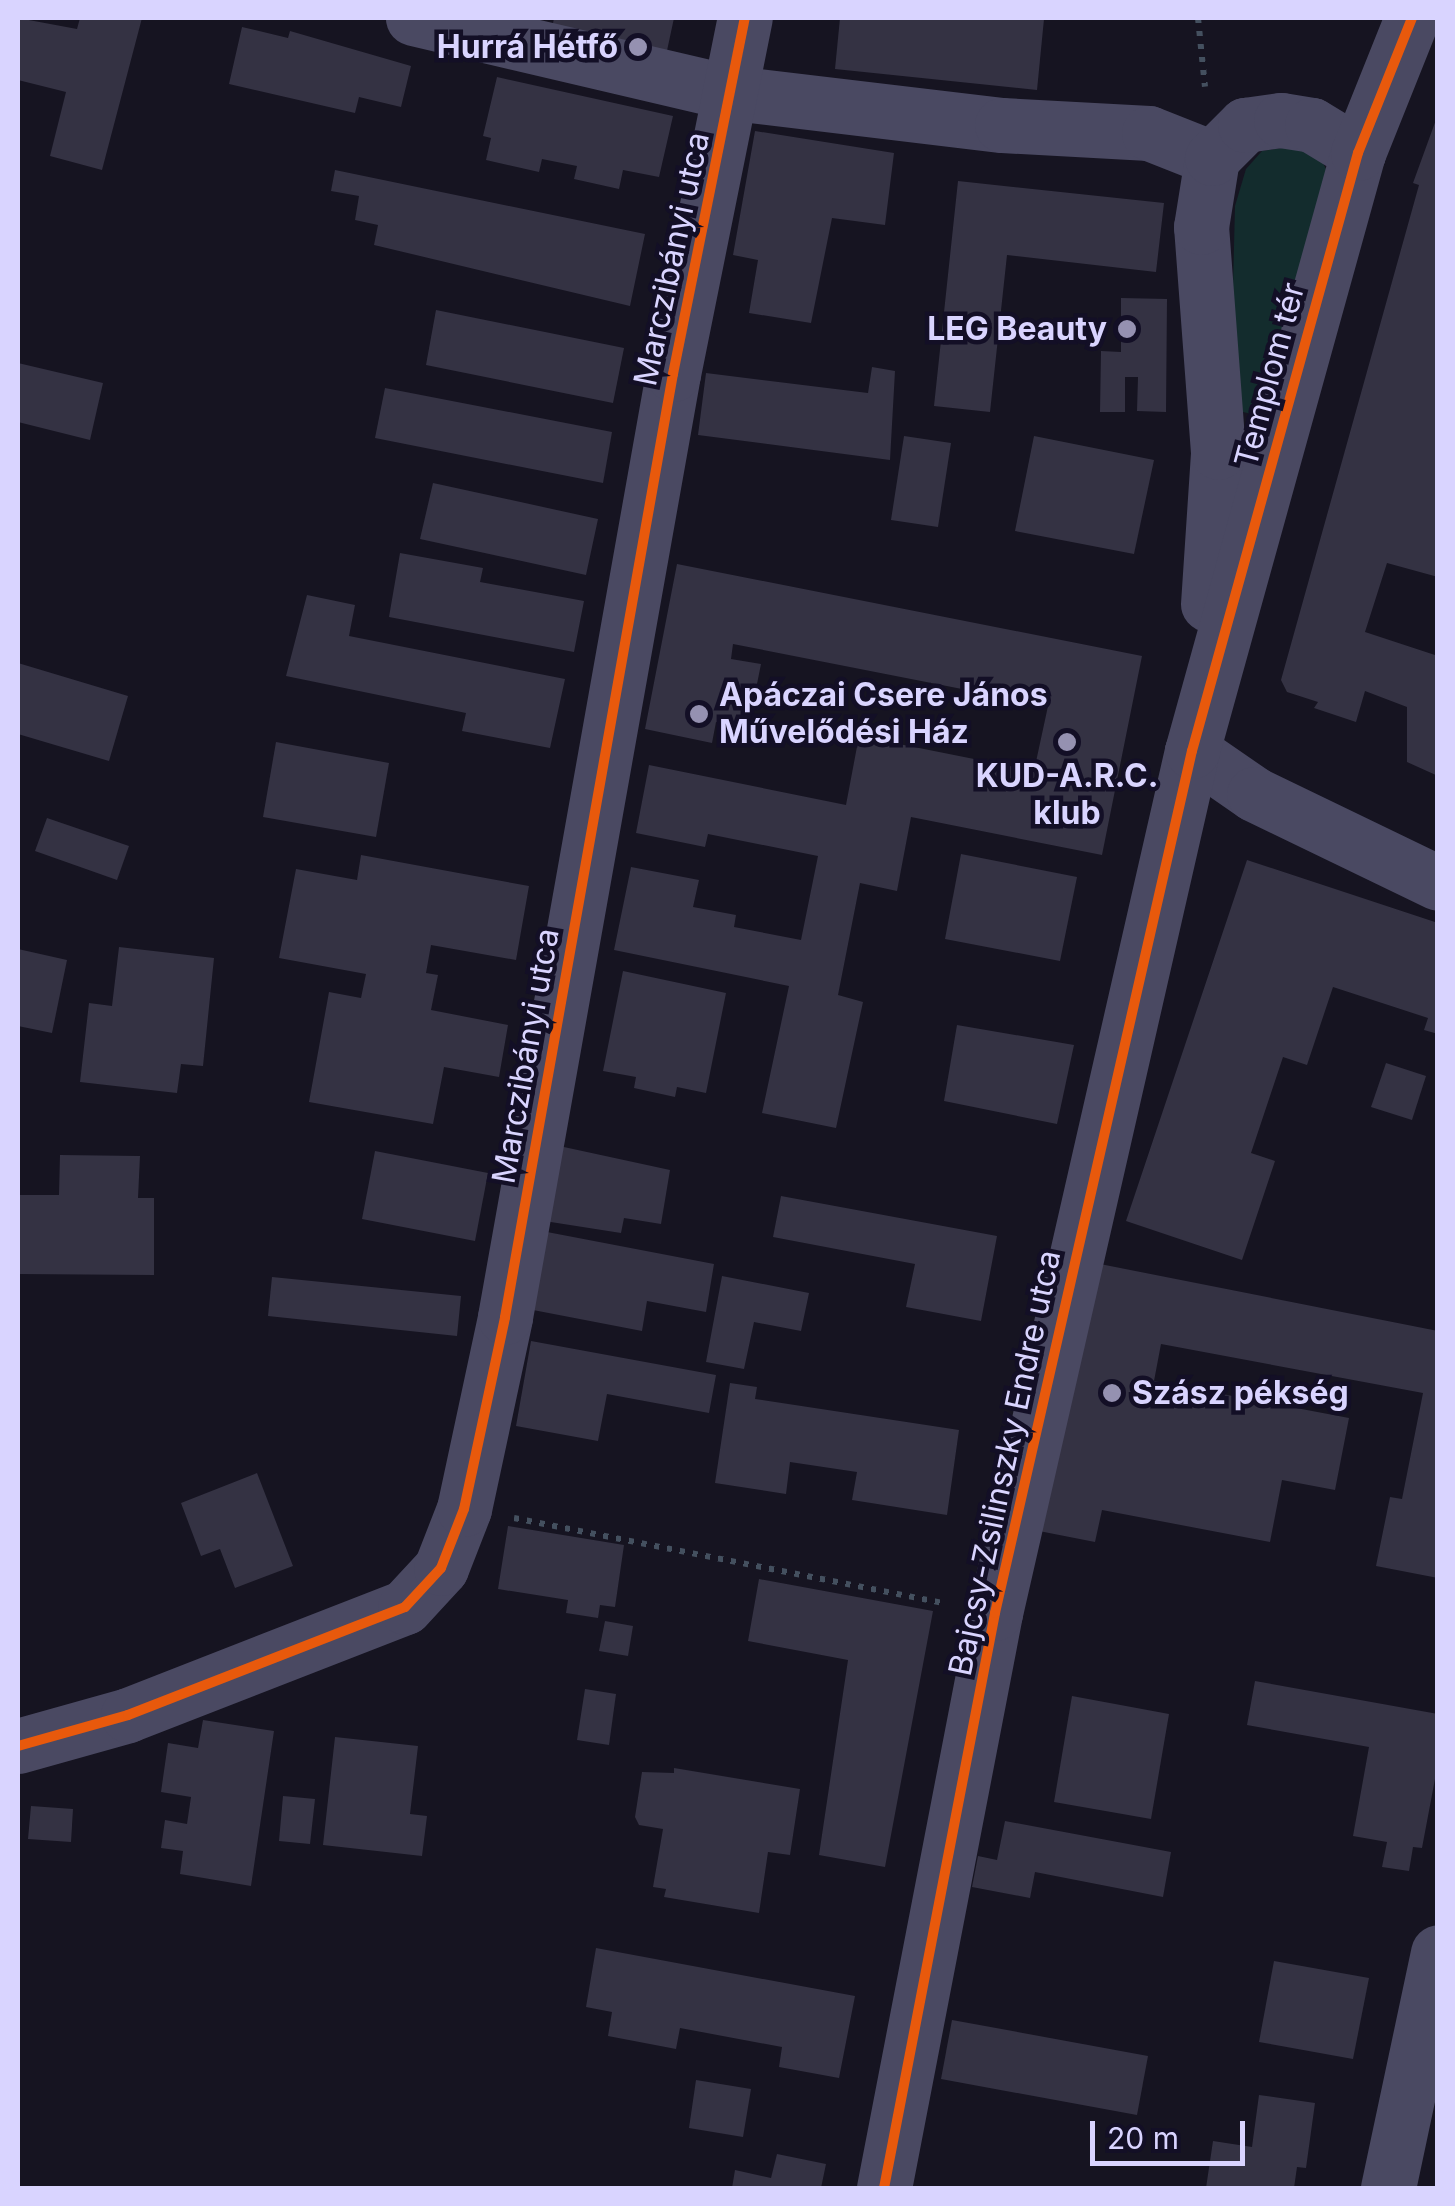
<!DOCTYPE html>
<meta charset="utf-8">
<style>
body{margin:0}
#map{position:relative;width:1455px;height:2206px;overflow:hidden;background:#161421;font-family:Inter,sans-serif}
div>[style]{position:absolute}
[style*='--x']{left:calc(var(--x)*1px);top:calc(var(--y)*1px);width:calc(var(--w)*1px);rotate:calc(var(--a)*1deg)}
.green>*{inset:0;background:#132c2d}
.building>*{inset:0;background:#343243}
.path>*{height:6px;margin-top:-3px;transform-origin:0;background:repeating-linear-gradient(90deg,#44505f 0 5px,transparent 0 13px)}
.minor>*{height:55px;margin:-27.5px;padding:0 27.5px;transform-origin:27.5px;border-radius:27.5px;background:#4a4962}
.cycleway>*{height:10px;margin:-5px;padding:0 5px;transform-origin:5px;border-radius:5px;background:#e8590c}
.dots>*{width:28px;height:28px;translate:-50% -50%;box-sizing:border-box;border:5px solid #130f26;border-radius:50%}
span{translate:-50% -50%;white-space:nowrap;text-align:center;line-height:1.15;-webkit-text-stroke:9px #130f26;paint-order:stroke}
.poi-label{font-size:32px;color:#d9d4ff;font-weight:700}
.right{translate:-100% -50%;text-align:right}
.left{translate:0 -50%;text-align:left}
.street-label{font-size:32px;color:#d9d4ff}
.frame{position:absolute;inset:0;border:20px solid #d9d4ff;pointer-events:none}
.scale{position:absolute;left:1090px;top:2121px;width:155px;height:45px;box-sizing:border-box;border:5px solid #d9d4ff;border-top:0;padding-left:12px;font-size:30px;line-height:35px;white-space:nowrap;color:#d9d4ff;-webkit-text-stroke:8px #130f26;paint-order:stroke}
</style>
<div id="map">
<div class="green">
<div style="clip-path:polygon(1289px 147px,1319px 156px,1336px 187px,1269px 418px,1230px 409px,1235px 206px,1246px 169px,1262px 151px)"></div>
</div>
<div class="building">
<div style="clip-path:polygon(18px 18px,77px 29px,80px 18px,142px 18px,102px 170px,50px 156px,66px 92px,18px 80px)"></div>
<div style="clip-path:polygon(554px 18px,674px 18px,665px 60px,551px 34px)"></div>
<div style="clip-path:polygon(840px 18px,1044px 19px,1037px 90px,835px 69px)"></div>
<div style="clip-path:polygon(242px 27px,288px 38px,290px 31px,411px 66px,401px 107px,359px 97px,355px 113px,229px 84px)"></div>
<div style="clip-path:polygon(497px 77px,673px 116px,659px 177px,623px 170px,619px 189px,574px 179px,577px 166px,542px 159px,539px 172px,486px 160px,491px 138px,483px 136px)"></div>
<div style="clip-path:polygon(1437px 117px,1438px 577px,1387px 563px,1365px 632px,1438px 656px,1438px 776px,1407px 762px,1407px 707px,1365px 691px,1356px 722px,1314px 708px,1318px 702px,1287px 692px,1281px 680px,1419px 185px,1413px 183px)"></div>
<div style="clip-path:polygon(755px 131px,894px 153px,885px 225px,832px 218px,811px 323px,749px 313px,758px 260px,733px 255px)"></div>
<div style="clip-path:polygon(335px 170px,645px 234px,630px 306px,374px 245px,378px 225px,355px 220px,359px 196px,331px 191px)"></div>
<div style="clip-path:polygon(958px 181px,1164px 203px,1156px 272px,1007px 255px,990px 412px,934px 406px)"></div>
<div style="clip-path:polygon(1121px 298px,1167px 299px,1166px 412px,1137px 411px,1138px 377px,1125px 377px,1125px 412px,1100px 412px,1101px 351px,1121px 352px)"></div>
<div style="clip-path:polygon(436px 310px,624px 348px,613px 403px,426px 365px)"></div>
<div style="clip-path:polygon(18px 363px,103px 383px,90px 440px,18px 422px)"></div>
<div style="clip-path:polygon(872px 367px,895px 371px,890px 460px,698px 435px,706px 373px,868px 393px)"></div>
<div style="clip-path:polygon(385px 388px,612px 432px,603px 483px,375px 438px)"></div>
<div style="clip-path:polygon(904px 436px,951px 443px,938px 527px,891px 520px)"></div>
<div style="clip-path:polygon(1034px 436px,1154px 460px,1134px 554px,1015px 531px)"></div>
<div style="clip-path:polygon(433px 483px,598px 519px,586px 575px,420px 539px)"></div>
<div style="clip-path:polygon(400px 553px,483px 568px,480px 582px,584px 601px,574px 652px,389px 617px)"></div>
<div style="clip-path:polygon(677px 564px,1142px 656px,1102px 855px,911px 817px,897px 891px,860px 883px,838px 995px,863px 1002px,836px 1128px,762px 1113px,789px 986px,614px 950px,631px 867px,699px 880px,693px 907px,736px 915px,734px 927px,801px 940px,818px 856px,708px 834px,705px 847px,636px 833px,649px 765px,846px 805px,859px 736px,1034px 771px,1048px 706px,733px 644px,731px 659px,761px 664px,748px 729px,716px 722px,712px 743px,645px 729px)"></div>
<div style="clip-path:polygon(307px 595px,355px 605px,349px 636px,565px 679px,550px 748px,462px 731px,466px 713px,286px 676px)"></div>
<div style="clip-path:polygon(18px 663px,128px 696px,109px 761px,18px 734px)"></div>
<div style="clip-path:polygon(276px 742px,389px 763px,376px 837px,263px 817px)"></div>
<div style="clip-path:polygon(47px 818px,129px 846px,117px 880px,35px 851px)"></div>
<div style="clip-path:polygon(961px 854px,1077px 877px,1060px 961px,945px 939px)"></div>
<div style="clip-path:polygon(361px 855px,529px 886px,516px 960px,431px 945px,426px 973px,438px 975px,431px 1010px,508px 1025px,499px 1077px,444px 1067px,433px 1124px,309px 1102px,329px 992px,361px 998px,366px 974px,279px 958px,296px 869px,357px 880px)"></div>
<div style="clip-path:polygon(1247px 860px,1438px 923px,1438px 1034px,1424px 1030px,1428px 1018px,1333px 987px,1307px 1065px,1283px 1057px,1251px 1153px,1275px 1161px,1242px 1260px,1126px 1221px)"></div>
<div style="clip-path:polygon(119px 947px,214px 958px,203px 1066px,181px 1064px,177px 1093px,80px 1082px,89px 1003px,112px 1006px)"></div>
<div style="clip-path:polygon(18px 949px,67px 960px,52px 1033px,18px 1026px)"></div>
<div style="clip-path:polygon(623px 971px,726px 993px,706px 1093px,677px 1087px,675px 1097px,634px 1088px,636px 1077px,603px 1071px)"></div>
<div style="clip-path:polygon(957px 1025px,1074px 1045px,1057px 1124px,944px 1101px)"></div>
<div style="clip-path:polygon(1386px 1063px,1426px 1076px,1412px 1120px,1371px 1107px)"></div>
<div style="clip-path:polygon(550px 1144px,670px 1170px,661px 1224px,624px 1218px,621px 1233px,538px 1220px)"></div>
<div style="clip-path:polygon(375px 1151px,488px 1173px,475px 1241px,362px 1219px)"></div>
<div style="clip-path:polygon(60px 1155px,140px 1156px,138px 1198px,154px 1198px,154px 1275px,18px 1274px,18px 1195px,59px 1195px)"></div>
<div style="clip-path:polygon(781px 1196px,997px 1236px,981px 1321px,906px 1307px,915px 1264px,773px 1237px)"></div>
<div style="clip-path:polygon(547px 1232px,714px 1264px,706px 1312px,647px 1301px,642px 1331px,533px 1310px)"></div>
<div style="clip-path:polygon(1090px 1262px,1438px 1331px,1438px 1578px,1376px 1566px,1390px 1497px,1402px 1499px,1423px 1393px,1161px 1344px,1154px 1381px,1349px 1418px,1335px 1490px,1282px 1480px,1270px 1542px,1102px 1510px,1095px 1542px,1039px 1531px)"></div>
<div style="clip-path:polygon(722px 1276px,809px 1293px,801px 1331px,754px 1322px,744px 1369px,706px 1362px)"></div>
<div style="clip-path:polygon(272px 1277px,461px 1296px,457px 1336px,268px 1316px)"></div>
<div style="clip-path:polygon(531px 1341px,716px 1375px,709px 1413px,607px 1394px,598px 1441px,516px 1426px)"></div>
<div style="clip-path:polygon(730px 1383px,757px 1387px,755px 1399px,959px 1430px,947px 1515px,852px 1500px,857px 1472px,790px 1462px,786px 1494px,715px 1483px)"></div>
<div style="clip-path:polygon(257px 1473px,293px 1566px,235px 1588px,220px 1549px,201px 1556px,181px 1503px)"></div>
<div style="clip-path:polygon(508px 1526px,624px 1545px,615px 1607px,600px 1605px,598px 1618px,566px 1613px,568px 1600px,498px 1589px)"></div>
<div style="clip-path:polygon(759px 1579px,933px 1611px,885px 1867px,819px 1855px,848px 1660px,748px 1641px)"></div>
<div style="clip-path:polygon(605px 1621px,633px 1626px,628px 1656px,599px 1651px)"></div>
<div style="clip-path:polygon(1255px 1681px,1438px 1714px,1438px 1763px,1422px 1848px,1413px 1847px,1409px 1871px,1382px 1867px,1387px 1842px,1353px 1836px,1369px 1747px,1247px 1725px)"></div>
<div style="clip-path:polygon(585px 1689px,616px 1694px,609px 1745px,577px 1740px)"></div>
<div style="clip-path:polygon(1072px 1696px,1169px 1714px,1151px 1819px,1054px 1802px)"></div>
<div style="clip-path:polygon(203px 1720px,274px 1731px,251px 1886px,180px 1874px,183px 1851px,161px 1848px,165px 1820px,187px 1824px,191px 1797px,161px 1792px,168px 1743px,198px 1748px)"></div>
<div style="clip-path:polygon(335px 1737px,418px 1746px,410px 1814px,427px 1816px,422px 1856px,323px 1845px)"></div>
<div style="clip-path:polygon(674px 1768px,800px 1789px,790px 1855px,768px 1852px,759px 1913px,664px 1897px,666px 1889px,653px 1887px,663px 1829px,639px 1825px,635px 1817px,642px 1772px,674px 1773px)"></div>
<div style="clip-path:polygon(283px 1796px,315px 1799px,310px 1844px,279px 1841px)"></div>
<div style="clip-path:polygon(31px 1806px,73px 1809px,71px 1842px,28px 1839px)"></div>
<div style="clip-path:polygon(1005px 1821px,1171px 1852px,1163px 1897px,1035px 1872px,1030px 1898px,972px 1887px,978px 1856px,997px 1860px)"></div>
<div style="clip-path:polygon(596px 1948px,855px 1996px,839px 2078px,779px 2067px,782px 2047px,680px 2028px,676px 2049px,608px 2036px,612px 2012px,586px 2007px)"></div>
<div style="clip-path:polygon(1274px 1961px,1369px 1978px,1353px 2059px,1259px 2042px)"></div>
<div style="clip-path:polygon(952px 2020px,1148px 2056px,1137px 2115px,941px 2079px)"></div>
<div style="clip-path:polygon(696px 2080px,751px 2089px,743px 2137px,689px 2128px)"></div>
<div style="clip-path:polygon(1259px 2095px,1315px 2103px,1306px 2168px,1297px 2167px,1294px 2188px,1206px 2188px,1213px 2141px,1252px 2147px)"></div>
<div style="clip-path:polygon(777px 2154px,826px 2164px,821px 2188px,732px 2188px,735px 2170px,771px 2178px)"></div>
</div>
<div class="path">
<div style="--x:1198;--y:18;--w:69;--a:84.2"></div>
<div style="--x:514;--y:1518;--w:438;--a:11.2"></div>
</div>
<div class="minor">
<div style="--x:413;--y:18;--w:329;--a:13.2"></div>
<div style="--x:733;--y:93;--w:271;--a:6.8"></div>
<div style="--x:1002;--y:125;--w:147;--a:3.1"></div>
<div style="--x:1149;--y:133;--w:68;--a:21.6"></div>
<div style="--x:1208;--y:604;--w:152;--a:-86.2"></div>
<div style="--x:1218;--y:452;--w:226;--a:-94.3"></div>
<div style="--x:1201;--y:227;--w:70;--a:-80.9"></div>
<div style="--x:1212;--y:158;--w:47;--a:-45"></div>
<div style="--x:1245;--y:125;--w:36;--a:-8"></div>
<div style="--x:1281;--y:120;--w:31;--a:9"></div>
<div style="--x:1312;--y:125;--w:54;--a:31.3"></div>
<div style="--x:1192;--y:751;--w:75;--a:34.7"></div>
<div style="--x:1254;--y:794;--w:204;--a:25.8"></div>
<div style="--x:18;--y:1746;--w:114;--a:-15.7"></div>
<div style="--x:128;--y:1715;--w:297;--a:-21.3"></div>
<div style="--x:405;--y:1607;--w:53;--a:-47.3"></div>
<div style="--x:441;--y:1568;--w:63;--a:-68.7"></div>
<div style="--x:464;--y:1509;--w:196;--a:-77.9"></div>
<div style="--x:505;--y:1317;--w:958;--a:-79.9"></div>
<div style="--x:673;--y:374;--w:363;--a:-78.6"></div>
<div style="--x:884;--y:2188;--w:586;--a:-79.07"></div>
<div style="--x:995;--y:1613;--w:884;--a:-77.13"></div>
<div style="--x:1192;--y:751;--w:621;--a:-74.49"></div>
<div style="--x:1358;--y:153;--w:145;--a:-68.2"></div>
<div style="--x:1388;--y:2188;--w:241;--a:-78"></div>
</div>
<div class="cycleway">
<div style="--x:18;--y:1746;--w:114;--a:-15.7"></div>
<div style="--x:128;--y:1715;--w:297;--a:-21.3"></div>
<div style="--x:405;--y:1607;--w:53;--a:-47.3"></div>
<div style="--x:441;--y:1568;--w:63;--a:-68.7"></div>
<div style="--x:464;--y:1509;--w:196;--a:-77.9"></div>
<div style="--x:505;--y:1317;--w:958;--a:-79.9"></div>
<div style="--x:673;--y:374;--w:363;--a:-78.6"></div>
<div style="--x:884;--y:2188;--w:586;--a:-79.07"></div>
<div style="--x:995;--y:1613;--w:884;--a:-77.13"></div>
<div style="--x:1192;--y:751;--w:621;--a:-74.49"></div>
<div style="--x:1358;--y:153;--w:145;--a:-68.2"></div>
</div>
<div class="dots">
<div style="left:638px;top:47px;background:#9591b1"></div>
<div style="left:1127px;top:329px;background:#9591b1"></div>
<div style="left:699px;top:714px;background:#9591b1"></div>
<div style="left:1067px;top:742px;background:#9591b1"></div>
<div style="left:1112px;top:1393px;background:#9591b1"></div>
</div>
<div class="poi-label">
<span class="right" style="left:618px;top:47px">Hurrá Hétfő</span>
<span class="right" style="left:1107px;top:329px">LEG Beauty</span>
<span class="left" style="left:719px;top:714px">Apáczai Csere János<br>Művelődési Ház</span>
<span style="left:1067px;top:795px">KUD-A.R.C.<br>klub</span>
<span class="left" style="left:1132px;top:1393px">Szász pékség</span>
</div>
<div class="street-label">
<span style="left:672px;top:259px;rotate:-78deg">Marczibányi utca</span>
<span style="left:1270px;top:375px;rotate:-75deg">Templom tér</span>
<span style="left:526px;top:1056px;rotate:-80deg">Marczibányi utca</span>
<span style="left:1005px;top:1463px;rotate:-78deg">Bajcsy-Zsilinszky Endre utca</span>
</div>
<div class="frame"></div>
<div class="scale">20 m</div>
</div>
